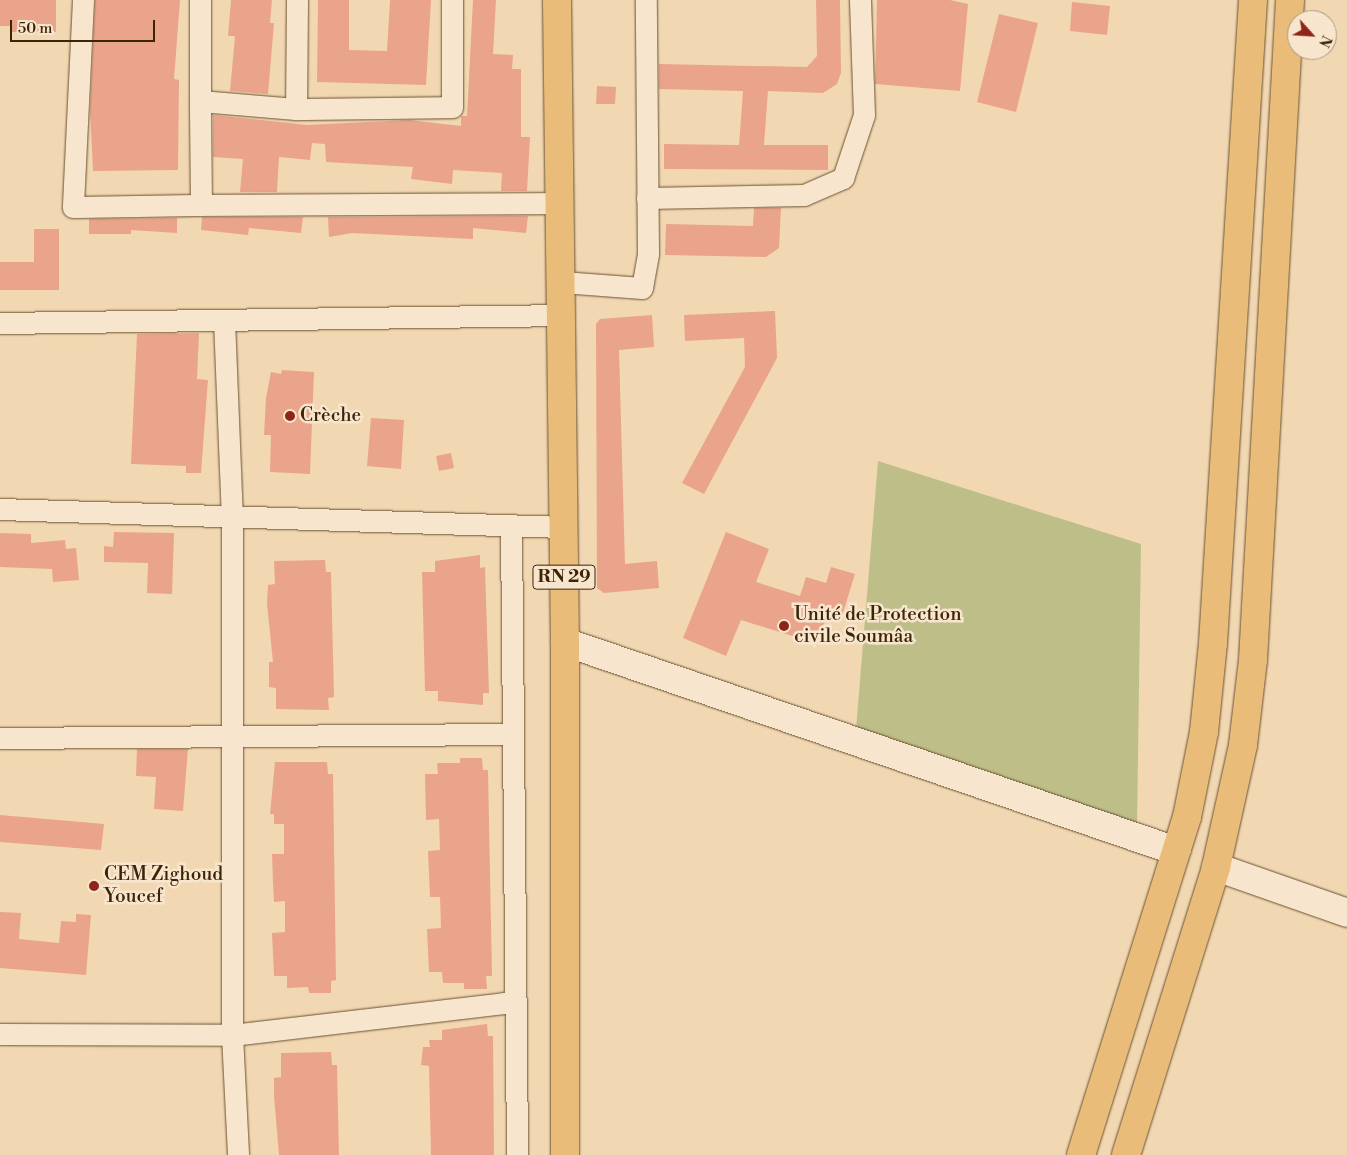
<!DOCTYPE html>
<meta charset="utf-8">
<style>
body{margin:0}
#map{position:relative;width:1347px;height:1155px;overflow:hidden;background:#f2d8b2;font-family:"Libre Bodoni",serif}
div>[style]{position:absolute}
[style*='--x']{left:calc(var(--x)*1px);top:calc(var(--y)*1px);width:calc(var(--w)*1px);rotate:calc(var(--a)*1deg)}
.green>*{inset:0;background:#bebe89}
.building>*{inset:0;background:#eaa48b}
.roads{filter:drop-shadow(0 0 1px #6a5131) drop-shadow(0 0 1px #6a5131)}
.street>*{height:21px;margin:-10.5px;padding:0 10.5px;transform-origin:10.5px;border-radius:10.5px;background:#f7e6cd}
.secondary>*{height:28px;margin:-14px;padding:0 14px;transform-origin:14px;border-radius:14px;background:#f7e6cd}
.primary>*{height:28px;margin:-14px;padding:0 14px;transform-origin:14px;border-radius:14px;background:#e9bc79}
.highway>*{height:28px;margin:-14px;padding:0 14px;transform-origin:14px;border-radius:14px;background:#e9bc79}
.dots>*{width:14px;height:14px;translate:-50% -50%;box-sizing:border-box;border:2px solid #f7e6cd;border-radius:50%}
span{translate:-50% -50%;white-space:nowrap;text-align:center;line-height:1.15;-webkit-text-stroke:5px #f7e6cd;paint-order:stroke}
.shield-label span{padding:1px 4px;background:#f7e6cd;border:1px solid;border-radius:4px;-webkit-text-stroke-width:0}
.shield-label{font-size:18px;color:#3c2406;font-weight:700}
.poi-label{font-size:19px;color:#3c2406}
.left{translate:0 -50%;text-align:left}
.north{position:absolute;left:1287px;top:10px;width:50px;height:50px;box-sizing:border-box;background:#f7e6cd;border:1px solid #ac987d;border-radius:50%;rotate:116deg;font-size:14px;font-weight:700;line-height:20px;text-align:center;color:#3c2406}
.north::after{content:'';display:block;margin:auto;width:18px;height:22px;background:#8f2418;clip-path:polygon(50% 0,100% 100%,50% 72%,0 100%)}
.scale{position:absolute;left:10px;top:20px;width:145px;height:22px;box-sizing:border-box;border:2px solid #3c2406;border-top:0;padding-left:6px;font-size:15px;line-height:18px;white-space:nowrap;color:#3c2406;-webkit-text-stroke:4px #f7e6cd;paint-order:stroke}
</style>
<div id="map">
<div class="green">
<div style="clip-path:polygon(878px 461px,1141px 544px,1137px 828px,856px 729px)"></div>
</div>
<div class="building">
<div style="clip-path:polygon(0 0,56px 0,56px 32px,12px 32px,12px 26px,0 26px)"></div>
<div style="clip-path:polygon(95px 0,180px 0,174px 79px,179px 80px,178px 170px,93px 171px,90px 110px)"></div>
<div style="clip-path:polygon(231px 0,272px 0,270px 23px,274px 23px,268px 94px,230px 91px,235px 36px,228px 36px)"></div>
<div style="clip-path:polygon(318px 0,349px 0,349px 50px,387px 51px,390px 0,431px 0,426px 85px,317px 82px)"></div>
<div style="clip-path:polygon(473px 0,496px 0,493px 54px,513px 55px,512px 69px,521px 69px,521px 137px,530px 137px,527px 191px,501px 191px,502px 173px,453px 170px,452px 184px,411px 179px,413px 167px,326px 162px,325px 144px,312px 143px,310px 160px,279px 157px,277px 192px,240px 192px,243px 159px,213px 157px,213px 115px,307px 125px,409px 120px,461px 126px,461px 116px,467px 116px)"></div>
<div style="clip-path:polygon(816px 0,840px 0,841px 73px,837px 84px,823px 93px,768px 91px,764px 145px,828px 145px,828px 170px,664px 169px,664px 144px,739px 145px,743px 91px,659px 89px,659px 64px,807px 67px,817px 56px)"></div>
<div style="clip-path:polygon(877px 0,950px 0,968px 4px,960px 91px,875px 84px)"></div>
<div style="clip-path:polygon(1072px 2px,1110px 6px,1107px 35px,1070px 31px)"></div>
<div style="clip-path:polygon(999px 14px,1038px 23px,1016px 112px,977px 102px)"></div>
<div style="clip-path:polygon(597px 86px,616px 87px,615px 104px,596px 104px)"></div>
<div style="clip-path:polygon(754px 208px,781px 208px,779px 248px,766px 257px,665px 255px,666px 224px,753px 226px)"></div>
<div style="clip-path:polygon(528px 216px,526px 233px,473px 228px,473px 239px,352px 233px,329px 237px,328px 217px)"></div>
<div style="clip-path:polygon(202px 217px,303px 217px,301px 233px,249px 228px,248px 235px,201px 230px)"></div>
<div style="clip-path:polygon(177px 218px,177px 233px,131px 230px,131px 234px,89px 234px,89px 219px)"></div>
<div style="clip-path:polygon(34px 229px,59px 229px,59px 290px,0 290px,0 262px,34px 262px)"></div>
<div style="clip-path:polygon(775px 311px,777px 358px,704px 494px,682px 483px,745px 367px,744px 338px,685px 341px,684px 315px)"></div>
<div style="clip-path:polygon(652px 315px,654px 347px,619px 350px,625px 564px,657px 561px,659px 588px,604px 593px,597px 588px,596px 324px,600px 319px)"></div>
<div style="clip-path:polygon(199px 333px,197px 379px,208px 380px,201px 473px,186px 473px,186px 466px,131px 464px,137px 334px)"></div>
<div style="clip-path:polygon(282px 370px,314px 372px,310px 474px,270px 472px,271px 435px,264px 435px,266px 398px,271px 372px,281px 374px)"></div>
<div style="clip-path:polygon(371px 418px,404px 420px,401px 469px,367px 466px)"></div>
<div style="clip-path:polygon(451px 453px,454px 468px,439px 471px,436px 456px)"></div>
<div style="clip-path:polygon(114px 532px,174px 533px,172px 594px,147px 593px,148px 563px,104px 562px,104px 546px,113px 547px)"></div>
<div style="clip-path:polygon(726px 532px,769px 549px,756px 582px,800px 596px,806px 577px,826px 583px,831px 567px,855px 574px,842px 616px,828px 612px,818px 644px,741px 620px,726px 656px,683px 638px)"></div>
<div style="clip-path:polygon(0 533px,31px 534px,31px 543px,65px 540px,66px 549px,76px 548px,79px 580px,53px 582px,52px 569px,0 567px)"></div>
<div style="clip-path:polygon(480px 555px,480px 568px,485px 567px,489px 693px,483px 693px,483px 705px,438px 701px,438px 691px,425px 691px,422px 572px,435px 572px,435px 561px)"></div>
<div style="clip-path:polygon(325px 560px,326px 572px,331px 572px,334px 697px,328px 698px,329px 710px,276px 709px,276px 688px,269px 687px,269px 662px,273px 662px,267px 604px,268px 585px,275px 584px,274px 561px)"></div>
<div style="clip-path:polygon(137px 749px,188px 749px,183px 811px,154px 809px,156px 777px,136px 776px)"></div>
<div style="clip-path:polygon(460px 758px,482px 758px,483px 770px,488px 770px,492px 976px,486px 976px,487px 989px,464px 989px,464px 983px,443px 983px,442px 972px,429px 972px,427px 929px,441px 928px,440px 897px,430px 897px,428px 851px,440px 850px,439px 819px,426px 820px,425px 774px,438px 774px,437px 763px,460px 763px)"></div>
<div style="clip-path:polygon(275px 762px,327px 762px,328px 774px,333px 774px,336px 980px,331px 981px,331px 993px,309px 993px,308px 987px,287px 988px,287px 976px,274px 976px,272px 933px,285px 932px,285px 901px,274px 902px,273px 883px,272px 854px,284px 854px,284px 824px,274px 824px,274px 814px,270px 814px)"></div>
<div style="clip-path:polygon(0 815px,104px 824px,101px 850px,0 842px)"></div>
<div style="clip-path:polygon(0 912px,21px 913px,19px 939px,59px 943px,61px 921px,76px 922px,76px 914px,91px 915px,86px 975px,0 968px)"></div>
<div style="clip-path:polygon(487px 1024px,488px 1036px,493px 1036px,494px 1155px,431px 1155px,429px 1066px,421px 1065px,423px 1047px,430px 1047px,429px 1040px,442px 1040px,442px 1030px)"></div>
<div style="clip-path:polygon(331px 1052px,332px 1065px,337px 1065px,339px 1155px,279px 1155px,274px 1096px,274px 1078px,281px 1077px,281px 1053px)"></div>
</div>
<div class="roads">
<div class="street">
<div style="--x:83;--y:0;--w:207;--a:92.8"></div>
<div style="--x:73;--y:207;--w:128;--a:-0.9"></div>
<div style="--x:201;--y:205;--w:104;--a:-90.6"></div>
<div style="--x:200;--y:0;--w:101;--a:90"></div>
<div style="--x:200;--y:101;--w:96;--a:4.8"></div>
<div style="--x:297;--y:0;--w:109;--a:90.5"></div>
<div style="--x:296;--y:109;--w:156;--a:-0.7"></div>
<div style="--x:452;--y:107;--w:107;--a:-90"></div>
<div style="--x:647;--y:198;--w:157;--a:-1.1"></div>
<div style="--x:804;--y:195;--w:43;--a:-23.6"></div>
<div style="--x:843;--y:178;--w:66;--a:-71.6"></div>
<div style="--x:864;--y:115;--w:115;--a:-92"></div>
<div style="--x:201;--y:205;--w:359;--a:-0.3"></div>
<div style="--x:562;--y:282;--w:80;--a:4.3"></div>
<div style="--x:642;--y:288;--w:35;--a:-80"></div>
<div style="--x:648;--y:254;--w:254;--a:-90.5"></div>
<div style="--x:224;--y:320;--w:198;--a:87.7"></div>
<div style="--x:232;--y:518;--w:517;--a:90"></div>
<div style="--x:232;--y:1035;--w:120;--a:87.1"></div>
<div style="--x:0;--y:323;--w:563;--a:-0.81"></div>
<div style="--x:0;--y:509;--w:562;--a:1.83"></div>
<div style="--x:511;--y:527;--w:628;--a:89.45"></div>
<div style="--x:0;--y:738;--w:513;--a:-0.45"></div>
<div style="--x:0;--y:1034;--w:232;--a:0.2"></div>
<div style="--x:232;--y:1035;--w:285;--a:-6.7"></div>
</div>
<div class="secondary">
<div style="--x:565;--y:642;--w:646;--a:18.88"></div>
<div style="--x:1216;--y:867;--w:139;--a:19.3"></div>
</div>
<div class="primary">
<div style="--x:557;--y:0;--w:642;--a:89.29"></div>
<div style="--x:565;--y:642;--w:513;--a:90"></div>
</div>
<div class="highway">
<div style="--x:1081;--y:1155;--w:354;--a:-72.6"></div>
<div style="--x:1187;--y:817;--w:87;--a:-78.7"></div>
<div style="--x:1204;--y:732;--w:89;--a:-84.2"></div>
<div style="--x:1213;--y:643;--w:644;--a:-86.44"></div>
<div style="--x:1126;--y:1155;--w:302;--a:-72.6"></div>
<div style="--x:1216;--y:867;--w:125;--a:-77.5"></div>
<div style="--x:1243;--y:745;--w:86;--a:-83.3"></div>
<div style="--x:1253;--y:660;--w:661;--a:-86.79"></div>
</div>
</div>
<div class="dots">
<div style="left:290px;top:416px;background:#8f2418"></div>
<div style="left:784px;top:626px;background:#8f2418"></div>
<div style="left:94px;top:886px;background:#8f2418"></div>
</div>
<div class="shield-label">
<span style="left:564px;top:577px">RN 29</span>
</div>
<div class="poi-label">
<span class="left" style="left:300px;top:416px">Crèche</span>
<span class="left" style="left:794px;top:626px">Unité de Protection<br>civile Soumâa</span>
<span class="left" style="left:104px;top:886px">CEM Zighoud<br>Youcef</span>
</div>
<div class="north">N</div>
<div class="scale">50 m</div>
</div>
